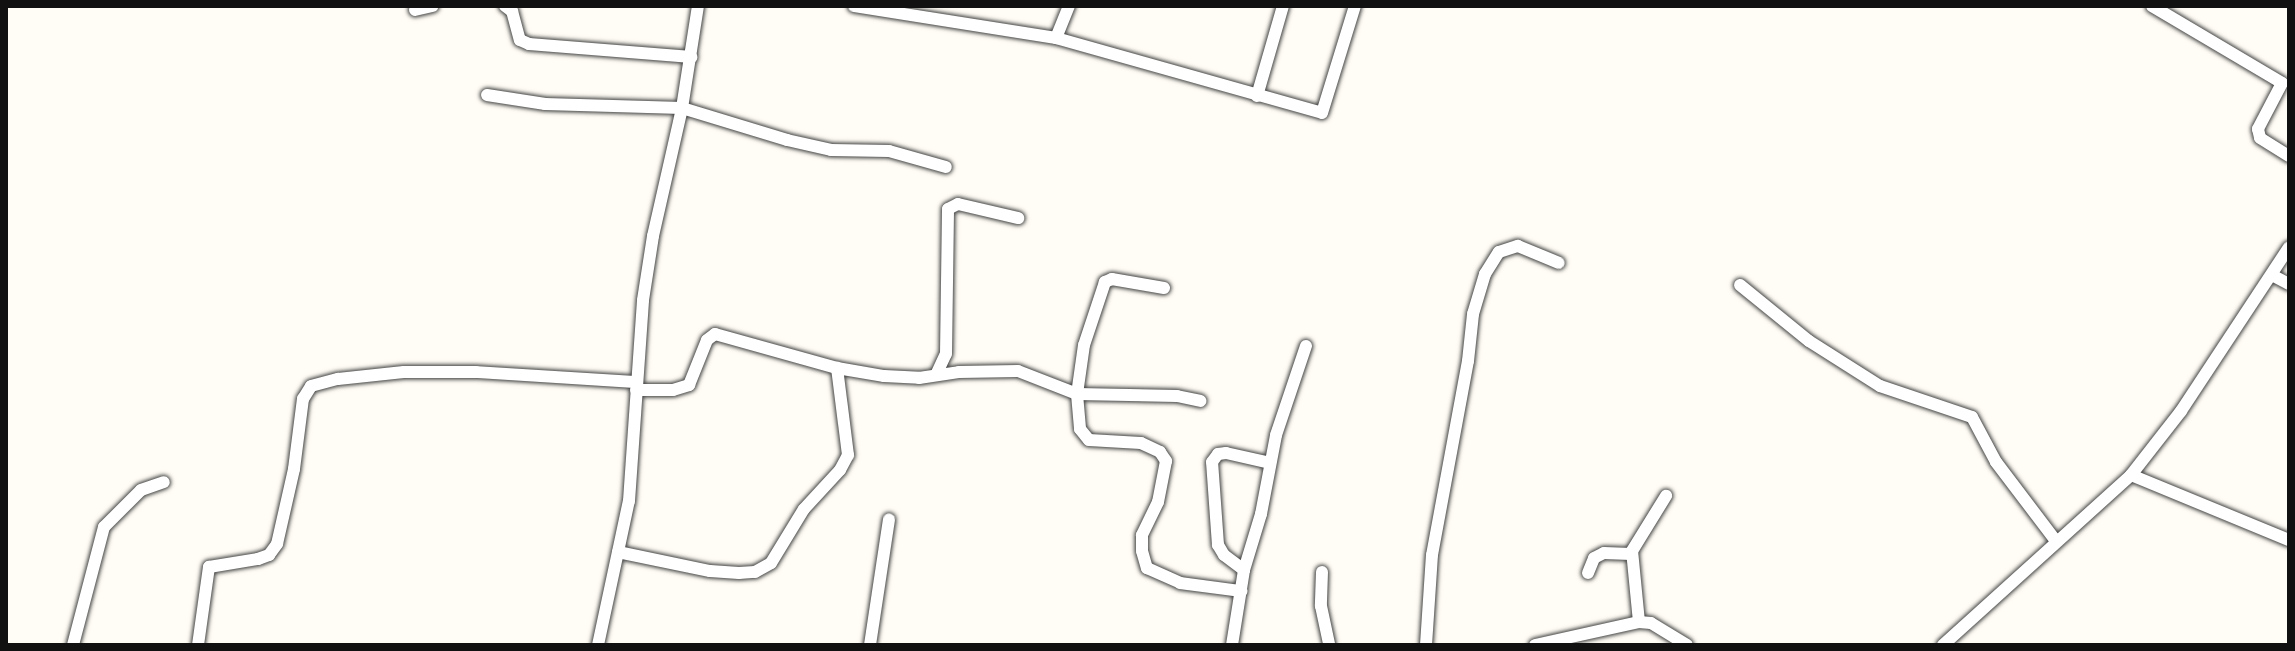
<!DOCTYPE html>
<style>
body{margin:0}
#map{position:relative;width:2295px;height:651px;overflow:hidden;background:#fffdf5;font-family:"Playfair Display",serif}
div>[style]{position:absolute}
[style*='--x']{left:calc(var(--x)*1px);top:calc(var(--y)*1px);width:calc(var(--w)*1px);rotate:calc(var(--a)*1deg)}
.roads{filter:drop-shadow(0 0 2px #444) drop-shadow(0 0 2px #444)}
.minor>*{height:12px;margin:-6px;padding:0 6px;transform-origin:6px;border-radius:6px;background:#fff}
span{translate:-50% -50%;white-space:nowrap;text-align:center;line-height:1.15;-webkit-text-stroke:8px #fff;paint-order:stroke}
.frame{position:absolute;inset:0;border:8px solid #111;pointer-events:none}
</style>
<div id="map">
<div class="roads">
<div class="minor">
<div style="--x:505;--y:6;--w:9;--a:36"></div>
<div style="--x:512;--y:11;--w:30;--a:75"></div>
<div style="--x:520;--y:40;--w:10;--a:24"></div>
<div style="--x:529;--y:44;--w:163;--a:4.6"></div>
<div style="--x:854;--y:6;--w:205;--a:9"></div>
<div style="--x:1056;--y:38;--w:276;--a:15.7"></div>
<div style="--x:1322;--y:113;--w:112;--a:-72.9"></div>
<div style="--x:2152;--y:6;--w:151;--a:30.6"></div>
<div style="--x:2282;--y:83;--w:52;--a:117.6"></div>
<div style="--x:2258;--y:129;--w:9;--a:77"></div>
<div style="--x:2260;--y:138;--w:34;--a:32"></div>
<div style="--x:415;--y:10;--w:18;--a:-13"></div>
<div style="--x:1056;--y:38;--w:35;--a:-68"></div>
<div style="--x:487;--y:95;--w:59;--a:8.8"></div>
<div style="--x:545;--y:104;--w:137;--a:1.7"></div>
<div style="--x:682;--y:108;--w:110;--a:16.9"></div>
<div style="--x:787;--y:140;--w:45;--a:12.8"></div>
<div style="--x:831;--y:150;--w:58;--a:1"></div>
<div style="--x:889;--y:151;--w:59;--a:15.7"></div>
<div style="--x:1257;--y:96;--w:94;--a:-73.9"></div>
<div style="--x:2272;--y:275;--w:19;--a:28"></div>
<div style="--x:1740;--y:285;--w:89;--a:39.1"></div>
<div style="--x:1809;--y:341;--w:84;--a:32.4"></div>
<div style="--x:1880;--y:386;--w:97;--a:18.6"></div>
<div style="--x:1972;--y:417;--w:51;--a:61.9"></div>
<div style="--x:1996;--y:462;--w:99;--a:52.8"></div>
<div style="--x:1164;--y:288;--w:53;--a:-170.2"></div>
<div style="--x:1112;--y:279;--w:8;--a:157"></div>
<div style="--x:1105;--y:282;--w:66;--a:108.4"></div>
<div style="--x:1084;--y:345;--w:49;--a:98.1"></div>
<div style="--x:1077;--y:394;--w:35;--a:85"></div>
<div style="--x:1080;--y:429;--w:14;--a:51"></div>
<div style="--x:1089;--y:440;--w:52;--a:3.3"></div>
<div style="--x:1141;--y:443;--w:21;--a:25"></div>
<div style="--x:1160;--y:452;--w:11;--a:56"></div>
<div style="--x:1166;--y:461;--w:42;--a:101"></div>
<div style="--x:1158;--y:502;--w:37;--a:116"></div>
<div style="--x:1142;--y:535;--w:16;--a:90"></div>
<div style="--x:1142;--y:551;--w:18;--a:74"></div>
<div style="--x:1147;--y:568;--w:36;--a:24"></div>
<div style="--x:1180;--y:583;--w:62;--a:7.5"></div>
<div style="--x:936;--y:375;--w:23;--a:-65"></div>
<div style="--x:946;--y:354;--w:145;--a:-89.2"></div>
<div style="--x:948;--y:209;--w:11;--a:-27"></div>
<div style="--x:958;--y:204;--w:62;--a:13.1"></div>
<div style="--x:636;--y:390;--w:37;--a:0"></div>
<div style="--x:673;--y:390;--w:17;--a:-17"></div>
<div style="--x:689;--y:385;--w:48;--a:-68.2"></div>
<div style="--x:707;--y:340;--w:10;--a:-37"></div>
<div style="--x:715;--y:334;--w:127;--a:15.6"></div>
<div style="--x:837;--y:368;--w:48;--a:9.7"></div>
<div style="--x:884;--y:376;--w:35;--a:3"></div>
<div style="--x:919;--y:378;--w:40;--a:-8.5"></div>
<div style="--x:959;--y:372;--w:59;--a:-1"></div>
<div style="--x:1018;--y:371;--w:63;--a:21.3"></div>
<div style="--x:1077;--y:394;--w:100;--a:1.1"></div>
<div style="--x:1177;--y:396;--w:24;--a:12"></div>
<div style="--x:2131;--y:475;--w:171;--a:22.4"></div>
<div style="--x:618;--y:552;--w:94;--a:11.7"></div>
<div style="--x:710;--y:571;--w:29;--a:4"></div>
<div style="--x:739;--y:573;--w:16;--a:-4"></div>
<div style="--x:755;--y:572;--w:18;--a:-29"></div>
<div style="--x:771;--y:563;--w:63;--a:-58.6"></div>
<div style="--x:804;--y:509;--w:53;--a:-47.3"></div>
<div style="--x:840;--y:470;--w:17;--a:-62"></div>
<div style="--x:848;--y:455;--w:88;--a:-97.2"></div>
<div style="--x:1244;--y:570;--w:25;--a:-143"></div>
<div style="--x:1224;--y:555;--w:12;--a:-121"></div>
<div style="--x:1218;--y:545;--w:83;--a:-94.1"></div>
<div style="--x:1212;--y:462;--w:10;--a:-53"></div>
<div style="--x:1218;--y:454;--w:8;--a:-7"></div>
<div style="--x:1226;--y:453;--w:45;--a:12.8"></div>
<div style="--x:1322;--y:572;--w:34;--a:92"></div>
<div style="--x:1321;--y:606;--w:40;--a:78"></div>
<div style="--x:1588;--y:573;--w:16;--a:-68"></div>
<div style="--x:1594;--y:558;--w:11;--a:-27"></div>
<div style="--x:1604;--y:553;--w:27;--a:2"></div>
<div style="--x:1639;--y:622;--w:71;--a:-95.6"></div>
<div style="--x:1632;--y:551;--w:65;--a:-58.3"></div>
<div style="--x:73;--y:645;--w:122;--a:-75.3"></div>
<div style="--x:104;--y:527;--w:52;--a:-45"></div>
<div style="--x:141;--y:490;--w:24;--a:-19"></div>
<div style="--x:198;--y:645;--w:79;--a:-82"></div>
<div style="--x:209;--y:567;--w:50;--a:-9.3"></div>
<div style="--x:258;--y:559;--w:12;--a:-20"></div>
<div style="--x:269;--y:555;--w:14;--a:-54"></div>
<div style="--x:277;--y:544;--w:77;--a:-77.2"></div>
<div style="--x:294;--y:469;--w:71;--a:-82.7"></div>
<div style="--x:303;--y:399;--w:15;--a:-58"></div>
<div style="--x:311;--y:386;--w:28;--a:-15"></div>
<div style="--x:338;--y:379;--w:66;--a:-6.1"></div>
<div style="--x:404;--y:372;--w:72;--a:0"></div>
<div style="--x:476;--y:372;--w:161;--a:3.6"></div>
<div style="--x:598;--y:645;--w:147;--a:-77.9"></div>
<div style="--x:629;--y:501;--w:201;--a:-86"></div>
<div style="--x:643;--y:300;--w:65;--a:-81.1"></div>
<div style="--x:653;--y:236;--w:131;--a:-77.2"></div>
<div style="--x:682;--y:108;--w:103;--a:-81.1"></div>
<div style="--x:870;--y:645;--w:127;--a:-81.4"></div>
<div style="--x:1232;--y:645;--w:76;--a:-80.9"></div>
<div style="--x:1244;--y:570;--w:59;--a:-73.1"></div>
<div style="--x:1261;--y:514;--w:80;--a:-79.2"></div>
<div style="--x:1276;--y:435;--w:94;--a:-71.4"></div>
<div style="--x:1426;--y:645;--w:90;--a:-86.2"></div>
<div style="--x:1432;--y:555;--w:197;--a:-79.5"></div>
<div style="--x:1468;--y:361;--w:47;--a:-83.9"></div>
<div style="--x:1473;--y:314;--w:42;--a:-73.3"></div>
<div style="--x:1485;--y:274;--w:26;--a:-58"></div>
<div style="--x:1499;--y:252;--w:20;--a:-18"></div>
<div style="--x:1518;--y:246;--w:44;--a:22.5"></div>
<div style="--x:1535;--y:645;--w:107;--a:-12.5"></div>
<div style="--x:1639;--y:622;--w:12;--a:5"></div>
<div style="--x:1651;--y:623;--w:42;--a:31.4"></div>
<div style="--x:1943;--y:645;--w:253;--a:-42.1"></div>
<div style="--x:2131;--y:475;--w:81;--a:-52"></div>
<div style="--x:2181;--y:411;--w:196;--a:-56.6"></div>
</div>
</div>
<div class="frame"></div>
</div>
